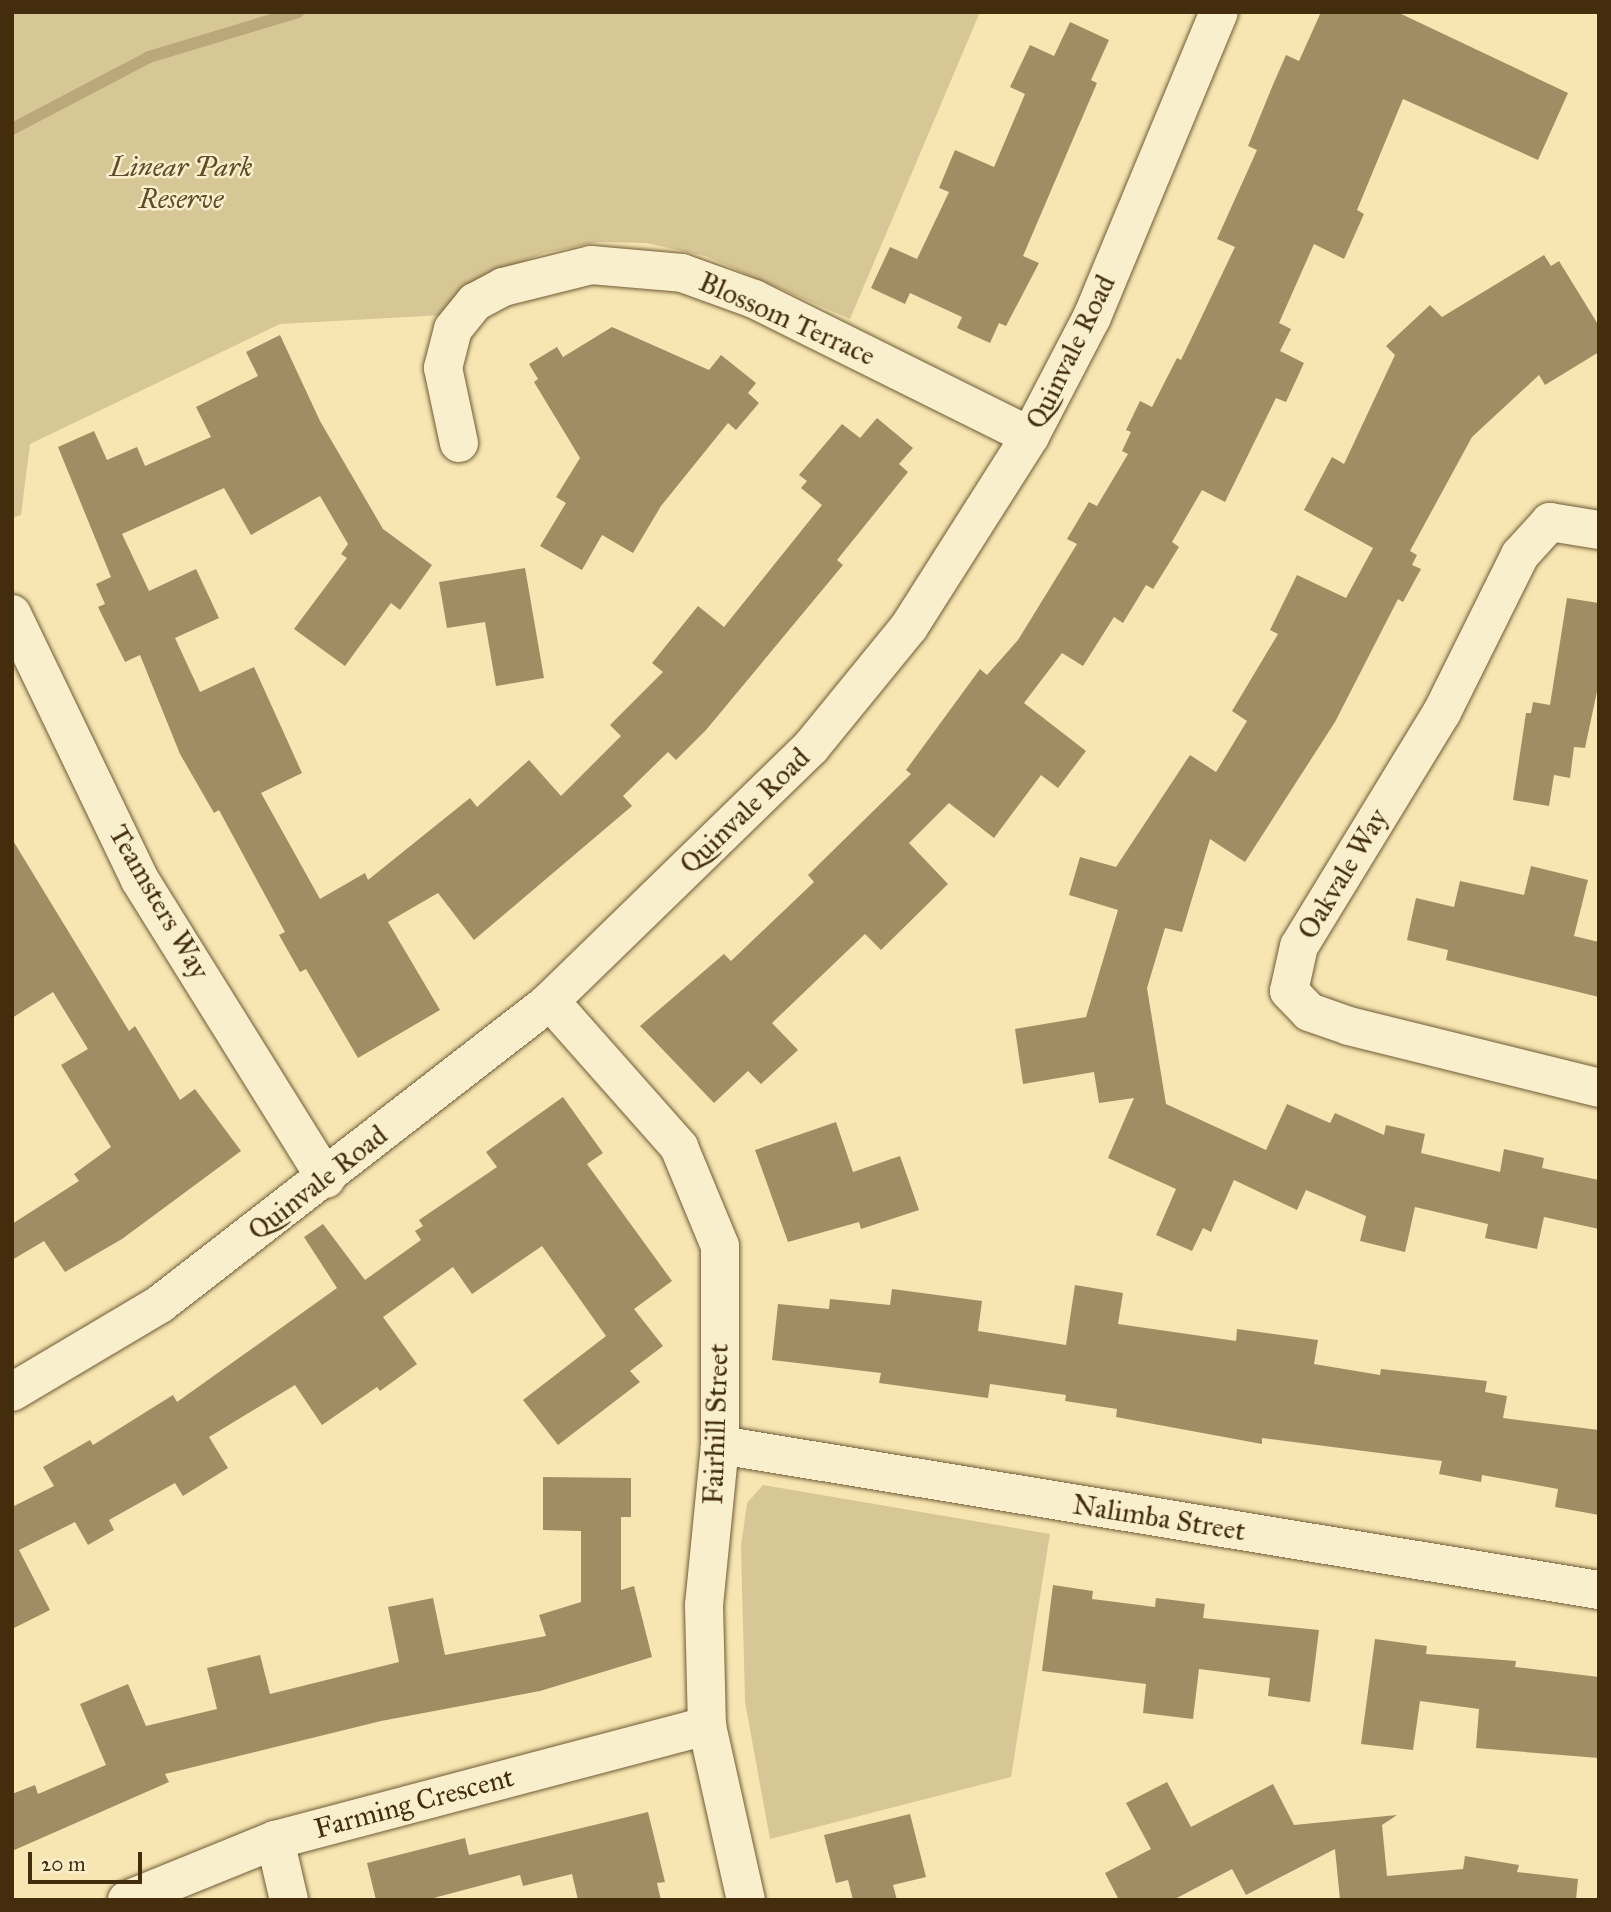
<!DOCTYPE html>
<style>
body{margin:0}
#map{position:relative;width:1611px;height:1912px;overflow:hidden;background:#f7e6b2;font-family:"IM FELL Great Primer",serif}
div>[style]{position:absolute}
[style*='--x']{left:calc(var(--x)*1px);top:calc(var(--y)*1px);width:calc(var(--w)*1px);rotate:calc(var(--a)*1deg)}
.green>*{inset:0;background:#d8c796}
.stream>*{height:12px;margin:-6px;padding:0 6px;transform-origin:6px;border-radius:6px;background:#baa77a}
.building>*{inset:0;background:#a18d63}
.roads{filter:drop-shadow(0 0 2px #705b36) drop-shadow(0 0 2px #705b36)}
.street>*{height:38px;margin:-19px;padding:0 19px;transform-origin:19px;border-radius:19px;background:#faefcd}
span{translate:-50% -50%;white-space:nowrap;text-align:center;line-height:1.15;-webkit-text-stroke:5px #faefcd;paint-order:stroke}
.park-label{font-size:28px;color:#614c28;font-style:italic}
.street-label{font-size:28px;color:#432d0d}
.frame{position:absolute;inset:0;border:14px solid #432d0d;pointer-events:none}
.scale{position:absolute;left:28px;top:1852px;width:114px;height:32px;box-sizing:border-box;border:4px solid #432d0d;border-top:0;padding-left:9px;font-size:21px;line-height:24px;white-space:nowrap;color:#432d0d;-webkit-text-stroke:5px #faefcd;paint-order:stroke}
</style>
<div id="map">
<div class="green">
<div style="clip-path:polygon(12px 12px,980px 12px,850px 319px,705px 256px,646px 243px,598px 242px,544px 253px,486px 276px,444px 315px,280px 324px,30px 444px,21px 515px,12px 518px)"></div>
<div style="clip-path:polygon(763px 1485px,1050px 1534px,1011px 1777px,770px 1839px,745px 1702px,741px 1546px,747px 1503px)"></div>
</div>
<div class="stream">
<div style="--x:12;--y:129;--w:155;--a:-27.7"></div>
<div style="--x:149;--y:57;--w:156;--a:-16.8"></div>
</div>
<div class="building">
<div style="clip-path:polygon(1321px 12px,1397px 12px,1568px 93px,1538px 160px,1403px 99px,1357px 210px,1364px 214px,1344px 259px,1314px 244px,1279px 323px,1291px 329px,1280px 351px,1304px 363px,1286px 402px,1276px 398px,1225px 502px,1202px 490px,1172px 542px,1179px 547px,1153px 589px,1146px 585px,1123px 623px,1114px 617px,1083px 666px,1062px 653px,1024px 703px,1086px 751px,1058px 788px,1041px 775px,994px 838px,949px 803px,909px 843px,948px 884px,881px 950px,865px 934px,772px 1023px,798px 1050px,761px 1084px,748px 1071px,714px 1103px,640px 1026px,724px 954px,731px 961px,814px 882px,808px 875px,911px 774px,906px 770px,980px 669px,987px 675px,1018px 640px,1077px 544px,1067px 539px,1089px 502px,1097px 506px,1128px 454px,1122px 451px,1131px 432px,1126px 430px,1140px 401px,1152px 407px,1177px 358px,1181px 360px,1235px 247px,1217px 239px,1257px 150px,1248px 146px,1272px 87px,1286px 55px,1299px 61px)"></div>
<div style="clip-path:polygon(1070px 22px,1109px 40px,1091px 80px,1097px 83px,1023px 256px,1039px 263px,1006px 326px,999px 323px,990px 343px,957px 328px,962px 317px,910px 293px,905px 304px,871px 288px,890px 247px,917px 259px,949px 192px,939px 188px,955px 150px,994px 167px,1025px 94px,1010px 87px,1030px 45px,1054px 56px)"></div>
<div style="clip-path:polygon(1544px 255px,1551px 266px,1559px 261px,1599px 326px,1599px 352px,1545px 385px,1539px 375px,1472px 437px,1410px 551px,1417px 555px,1412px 565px,1421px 569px,1403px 602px,1398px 599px,1335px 722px,1245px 862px,1210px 839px,1182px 932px,1165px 928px,1147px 988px,1166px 1104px,1266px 1150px,1287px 1104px,1330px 1123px,1335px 1113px,1384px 1135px,1386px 1125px,1425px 1134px,1421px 1153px,1500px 1172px,1504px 1149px,1544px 1158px,1542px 1168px,1599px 1180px,1599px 1229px,1544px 1217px,1537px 1249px,1485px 1238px,1488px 1224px,1415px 1207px,1405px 1252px,1360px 1241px,1366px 1216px,1306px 1190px,1297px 1210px,1234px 1180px,1211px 1232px,1203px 1228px,1192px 1251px,1156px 1235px,1176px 1189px,1108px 1158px,1134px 1098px,1099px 1103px,1094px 1072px,1023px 1084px,1015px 1029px,1086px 1017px,1118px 910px,1069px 895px,1080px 857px,1116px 867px,1190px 755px,1216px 772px,1247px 721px,1232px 711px,1278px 634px,1270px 630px,1297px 575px,1346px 598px,1373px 548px,1304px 510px,1332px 457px,1344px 464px,1395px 355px,1386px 346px,1430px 305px,1442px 317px)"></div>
<div style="clip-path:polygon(612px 327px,709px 370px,721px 355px,756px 383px,748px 393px,759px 403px,736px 430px,728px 423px,661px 506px,633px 553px,602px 535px,582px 570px,540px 546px,566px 503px,556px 497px,580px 458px,534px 382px,538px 379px,529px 364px,557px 347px,563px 357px)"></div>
<div style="clip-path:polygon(280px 335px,320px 421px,383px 529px,432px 565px,400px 610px,391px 603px,345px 666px,294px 629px,347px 558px,341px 554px,348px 544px,320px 496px,251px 535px,224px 488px,122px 534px,149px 591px,196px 569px,219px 618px,175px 638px,200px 692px,254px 667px,302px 773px,261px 793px,320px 899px,365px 873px,368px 880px,470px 798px,477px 807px,529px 760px,561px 796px,621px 736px,610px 725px,663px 672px,652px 663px,698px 606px,724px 627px,822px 505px,801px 488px,807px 481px,799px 475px,842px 424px,860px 438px,877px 418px,913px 448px,899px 464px,908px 472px,837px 560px,843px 565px,706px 730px,676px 760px,668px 752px,623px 796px,632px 806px,474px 940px,438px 893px,388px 922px,440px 1010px,358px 1058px,306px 969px,300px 972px,279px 935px,285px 932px,219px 810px,214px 813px,180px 754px,140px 655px,125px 662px,98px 607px,105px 604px,96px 584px,111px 577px,58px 447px,94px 431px,107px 460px,137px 447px,145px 466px,211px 437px,196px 407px,258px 376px,246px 352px)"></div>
<div style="clip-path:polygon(525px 568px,544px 678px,496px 686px,485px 622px,447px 628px,439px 582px)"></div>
<div style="clip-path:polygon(1567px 598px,1599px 603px,1599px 682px,1585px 748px,1574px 747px,1570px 778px,1554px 775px,1549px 806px,1513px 800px,1526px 713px,1531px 713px,1533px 702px,1550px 705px)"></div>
<div style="clip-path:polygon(12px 839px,129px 1031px,135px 1026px,180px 1100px,195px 1089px,241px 1151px,122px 1239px,65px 1272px,44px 1241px,12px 1260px,12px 1224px,79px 1181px,74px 1174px,111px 1147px,61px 1065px,88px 1049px,53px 992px,12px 1018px)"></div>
<div style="clip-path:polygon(1531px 866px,1588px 880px,1574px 936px,1599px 942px,1599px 997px,1446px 960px,1448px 950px,1407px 940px,1416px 898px,1454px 907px,1460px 881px,1524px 895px)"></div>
<div style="clip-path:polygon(563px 1097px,603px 1153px,587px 1164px,672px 1281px,634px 1309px,663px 1346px,630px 1371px,640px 1382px,558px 1445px,523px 1400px,606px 1336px,542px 1246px,472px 1294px,453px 1267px,383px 1317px,417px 1364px,380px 1391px,377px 1387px,322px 1425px,295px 1385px,209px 1437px,228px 1468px,183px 1496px,175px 1483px,109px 1520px,114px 1530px,88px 1545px,75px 1522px,19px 1550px,50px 1610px,12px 1629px,12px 1507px,54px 1486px,43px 1467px,90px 1440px,93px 1445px,173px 1395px,177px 1402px,337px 1288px,304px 1237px,323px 1224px,365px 1280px,421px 1240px,415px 1231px,423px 1226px,419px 1220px,497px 1167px,486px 1152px)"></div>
<div style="clip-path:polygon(836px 1122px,853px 1172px,900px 1156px,919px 1210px,861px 1229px,859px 1222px,788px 1242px,755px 1150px)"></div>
<div style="clip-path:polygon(1075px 1285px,1123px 1293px,1118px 1324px,1236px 1341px,1237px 1329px,1318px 1340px,1314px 1364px,1380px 1375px,1381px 1369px,1487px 1381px,1485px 1392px,1507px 1396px,1503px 1418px,1599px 1430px,1599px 1515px,1555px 1507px,1558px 1489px,1482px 1475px,1481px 1482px,1439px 1474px,1442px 1461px,1262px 1438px,1262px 1444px,1116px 1417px,1117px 1409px,1065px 1401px,1066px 1395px,990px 1384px,988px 1398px,879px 1383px,881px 1373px,772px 1360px,778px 1304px,829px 1309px,830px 1299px,890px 1305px,892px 1289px,982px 1301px,978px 1331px,1066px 1345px)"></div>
<div style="clip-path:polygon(543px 1477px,631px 1478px,631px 1517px,621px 1517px,621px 1590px,634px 1586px,652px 1657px,540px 1691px,381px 1721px,165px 1774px,169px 1782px,12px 1851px,12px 1794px,35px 1785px,38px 1794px,106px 1765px,80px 1704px,128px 1684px,146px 1726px,217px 1709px,207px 1668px,260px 1655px,270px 1694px,399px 1662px,388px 1607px,433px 1598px,445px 1655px,546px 1636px,539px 1615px,581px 1602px,581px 1531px,543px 1530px)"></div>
<div style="clip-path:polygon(1053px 1585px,1093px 1591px,1092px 1599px,1155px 1607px,1156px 1598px,1205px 1604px,1203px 1618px,1319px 1630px,1310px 1702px,1268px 1696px,1270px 1678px,1199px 1669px,1193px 1719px,1143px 1713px,1146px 1684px,1042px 1671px)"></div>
<div style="clip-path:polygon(1375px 1639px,1427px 1646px,1426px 1654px,1516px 1661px,1515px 1667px,1599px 1677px,1599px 1758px,1476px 1748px,1479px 1709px,1420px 1701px,1413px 1750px,1361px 1744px)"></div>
<div style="clip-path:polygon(1167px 1782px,1191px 1827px,1273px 1784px,1294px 1825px,1397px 1815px,1382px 1825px,1387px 1876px,1463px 1869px,1465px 1856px,1519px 1865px,1517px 1872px,1578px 1879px,1576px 1900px,1340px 1900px,1335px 1849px,1246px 1895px,1232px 1869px,1173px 1900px,1119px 1900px,1105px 1873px,1151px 1849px,1126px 1803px)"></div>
<div style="clip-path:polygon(648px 1812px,665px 1882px,657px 1883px,661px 1900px,578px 1900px,572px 1874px,523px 1886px,520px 1875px,426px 1900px,376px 1900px,367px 1863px,465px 1838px,469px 1855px)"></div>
<div style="clip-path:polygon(910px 1814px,926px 1877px,893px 1885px,897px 1900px,853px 1900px,848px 1880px,836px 1883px,824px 1835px)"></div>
</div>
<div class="roads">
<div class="street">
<div style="--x:459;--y:443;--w:77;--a:-102"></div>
<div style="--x:443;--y:368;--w:40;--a:-75.6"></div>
<div style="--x:453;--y:329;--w:35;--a:-51"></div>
<div style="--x:475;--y:302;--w:32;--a:-28"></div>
<div style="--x:503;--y:287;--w:91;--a:-14"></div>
<div style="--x:591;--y:265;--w:91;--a:5"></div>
<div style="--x:682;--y:273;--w:77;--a:19.9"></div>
<div style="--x:754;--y:299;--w:308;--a:26.4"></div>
<div style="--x:1599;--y:530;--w:50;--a:-170.7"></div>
<div style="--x:1550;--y:522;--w:45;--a:132.3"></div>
<div style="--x:1520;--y:555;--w:175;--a:116.4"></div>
<div style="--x:1442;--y:712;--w:274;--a:121.4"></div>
<div style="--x:1299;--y:946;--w:46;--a:102.5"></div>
<div style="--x:1289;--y:991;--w:29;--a:46"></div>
<div style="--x:1309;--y:1012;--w:42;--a:19.3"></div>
<div style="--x:1349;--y:1026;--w:258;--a:13.9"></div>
<div style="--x:12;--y:614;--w:295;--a:64.3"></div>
<div style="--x:140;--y:880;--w:352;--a:58.1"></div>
<div style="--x:550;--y:1001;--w:195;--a:48.5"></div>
<div style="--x:679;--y:1147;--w:107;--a:67.5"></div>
<div style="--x:720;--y:1246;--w:199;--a:90"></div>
<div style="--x:720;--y:1445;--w:161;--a:95.7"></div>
<div style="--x:704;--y:1605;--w:121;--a:88.6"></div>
<div style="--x:707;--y:1726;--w:178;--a:77.4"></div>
<div style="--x:12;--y:1392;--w:172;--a:-30.7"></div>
<div style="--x:160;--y:1304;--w:494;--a:-37.8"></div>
<div style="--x:550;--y:1001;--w:364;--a:-44.2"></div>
<div style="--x:811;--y:747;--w:155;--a:-50.8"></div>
<div style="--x:909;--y:627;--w:226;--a:-57.6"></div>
<div style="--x:1030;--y:436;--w:134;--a:-62.5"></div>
<div style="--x:1092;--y:317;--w:330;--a:-67.4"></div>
<div style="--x:720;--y:1445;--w:891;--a:9.37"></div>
<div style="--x:275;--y:1840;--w:62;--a:76.9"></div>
<div style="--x:127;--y:1900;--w:160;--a:-22.1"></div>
<div style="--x:275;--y:1840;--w:447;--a:-14.8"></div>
</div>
</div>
<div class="park-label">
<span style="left:181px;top:183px">Linear Park<br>Reserve</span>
</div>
<div class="street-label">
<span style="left:787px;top:319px;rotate:24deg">Blossom Terrace</span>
<span style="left:1071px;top:352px;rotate:-64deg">Quinvale Road</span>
<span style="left:745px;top:811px;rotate:-44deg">Quinvale Road</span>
<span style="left:1343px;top:874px;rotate:-59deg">Oakvale Way</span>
<span style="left:159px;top:902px;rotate:60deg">Teamsters Way</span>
<span style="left:318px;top:1183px;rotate:-38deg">Quinvale Road</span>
<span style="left:716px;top:1424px;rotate:-88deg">Fairhill Street</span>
<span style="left:1159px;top:1518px;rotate:9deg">Nalimba Street</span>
<span style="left:414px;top:1803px;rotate:-15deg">Farming Crescent</span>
</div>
<div class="frame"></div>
<div class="scale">20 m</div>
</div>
